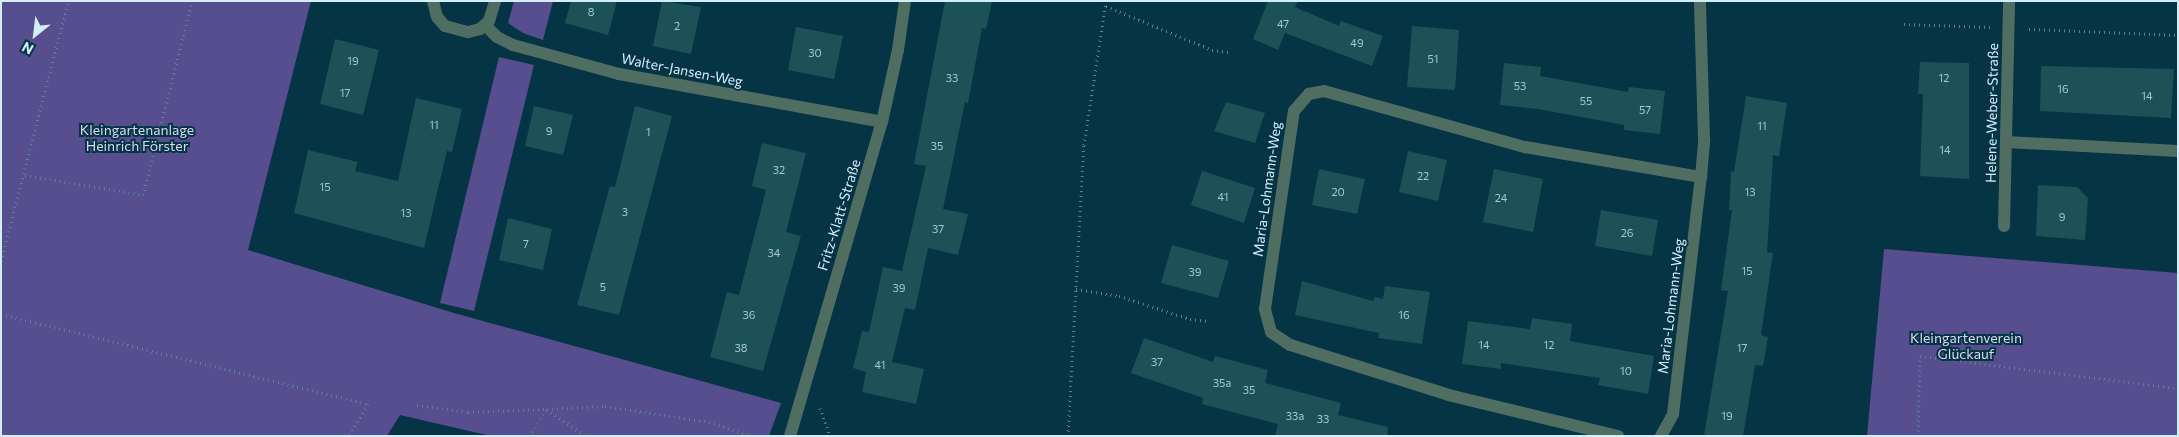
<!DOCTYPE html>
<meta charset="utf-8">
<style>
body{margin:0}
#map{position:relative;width:2179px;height:437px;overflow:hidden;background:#053445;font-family:Commissioner,sans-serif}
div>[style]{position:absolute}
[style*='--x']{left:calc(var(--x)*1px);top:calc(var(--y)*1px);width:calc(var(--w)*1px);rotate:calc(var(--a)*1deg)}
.green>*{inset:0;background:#564e8e}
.building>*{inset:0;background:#1d5158}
.path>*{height:3px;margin-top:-1.5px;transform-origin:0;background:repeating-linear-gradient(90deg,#5a8292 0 1px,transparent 0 5px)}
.minor>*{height:12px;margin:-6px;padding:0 6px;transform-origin:6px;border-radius:6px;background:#4f6e61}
span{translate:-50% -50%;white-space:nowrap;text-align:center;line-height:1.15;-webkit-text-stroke:4px #053445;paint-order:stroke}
.number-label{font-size:11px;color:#a3c7d3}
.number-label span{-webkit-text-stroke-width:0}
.street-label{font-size:14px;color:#d0eefc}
.park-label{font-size:14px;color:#dad8f3}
.frame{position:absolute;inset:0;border:2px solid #d0eefc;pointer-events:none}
.north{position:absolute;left:10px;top:10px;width:50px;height:50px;-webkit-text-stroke:4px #053445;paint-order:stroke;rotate:209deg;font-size:14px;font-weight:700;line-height:20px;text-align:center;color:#d0eefc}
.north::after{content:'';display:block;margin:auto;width:18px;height:22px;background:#d0eefc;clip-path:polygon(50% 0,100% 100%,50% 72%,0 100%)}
</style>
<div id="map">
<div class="green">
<div style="clip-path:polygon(1px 1px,311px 1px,248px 250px,454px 313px,781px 403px,769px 436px,491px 436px,400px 415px,387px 436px,1px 436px)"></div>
<div style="clip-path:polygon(514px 1px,553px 1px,543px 40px,523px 33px,508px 23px)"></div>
<div style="clip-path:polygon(499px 57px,534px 65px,474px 311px,440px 303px)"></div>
<div style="clip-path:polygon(1884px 249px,2178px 273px,2178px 436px,1867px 436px)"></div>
</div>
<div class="building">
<div style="clip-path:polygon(571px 1px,617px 1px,608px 35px,565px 23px)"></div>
<div style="clip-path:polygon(662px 1px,701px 7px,691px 54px,653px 46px)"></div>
<div style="clip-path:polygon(945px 1px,992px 1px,986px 29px,982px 28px,968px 103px,965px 102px,943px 209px,968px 214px,958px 255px,928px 248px,915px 310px,905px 308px,892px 362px,924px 369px,916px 404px,862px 392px,866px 372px,853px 368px,862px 331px,869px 332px,883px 267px,902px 271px,926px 166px,914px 164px)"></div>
<div style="clip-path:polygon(1268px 1px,1298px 1px,1295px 7px,1339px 26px,1341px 21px,1383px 36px,1372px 66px,1285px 33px,1278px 50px,1253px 39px)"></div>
<div style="clip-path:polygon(1412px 26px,1459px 30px,1455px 90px,1407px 87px)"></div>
<div style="clip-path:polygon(796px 27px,843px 36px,834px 79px,788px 70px)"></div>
<div style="clip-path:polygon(335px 39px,379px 50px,363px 115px,320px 104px)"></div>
<div style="clip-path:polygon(1920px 62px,1969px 63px,1969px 179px,1920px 176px,1923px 94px,1918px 94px)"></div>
<div style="clip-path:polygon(1504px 63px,1541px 67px,1540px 76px,1628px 92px,1629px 87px,1665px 91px,1660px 134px,1624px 130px,1624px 125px,1538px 109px,1500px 105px)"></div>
<div style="clip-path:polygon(2041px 66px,2174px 69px,2171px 118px,2040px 111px)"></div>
<div style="clip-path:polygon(1746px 96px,1787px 103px,1779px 156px,1773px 155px,1767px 252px,1773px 253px,1761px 335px,1768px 337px,1763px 366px,1755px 365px,1743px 436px,1704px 436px,1728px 291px,1721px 290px,1732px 210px,1729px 210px,1731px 171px,1734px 172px)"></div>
<div style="clip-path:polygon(416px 98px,462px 109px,452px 152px,447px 151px,424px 248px,294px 213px,308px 150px,358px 162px,355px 171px,398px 181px)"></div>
<div style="clip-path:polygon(1226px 102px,1265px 113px,1255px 143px,1214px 131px)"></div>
<div style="clip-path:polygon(534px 106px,573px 115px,563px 155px,525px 146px)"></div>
<div style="clip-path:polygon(635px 106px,672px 116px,619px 315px,577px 305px,610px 186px,615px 187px)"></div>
<div style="clip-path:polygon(762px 143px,806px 153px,786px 232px,801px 236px,763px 371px,710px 357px,727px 292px,739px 295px,766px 190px,752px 186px)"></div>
<div style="clip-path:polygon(1408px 151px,1447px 160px,1438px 201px,1399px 192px)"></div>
<div style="clip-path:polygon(1319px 169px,1365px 179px,1357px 214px,1312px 205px)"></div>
<div style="clip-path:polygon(1494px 169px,1543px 179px,1533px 232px,1483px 222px)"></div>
<div style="clip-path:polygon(1202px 171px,1255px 188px,1244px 223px,1191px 205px)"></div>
<div style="clip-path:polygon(2038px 185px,2077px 187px,2088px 198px,2085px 240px,2036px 236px)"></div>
<div style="clip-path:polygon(1601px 210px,1658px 220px,1652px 256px,1595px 246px)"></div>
<div style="clip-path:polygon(508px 218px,552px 229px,543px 270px,499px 260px)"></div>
<div style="clip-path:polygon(1172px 245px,1229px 261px,1218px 298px,1161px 283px)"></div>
<div style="clip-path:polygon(1302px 281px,1373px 301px,1375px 297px,1383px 299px,1385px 286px,1430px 292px,1422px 344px,1378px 338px,1379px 333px,1295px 315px)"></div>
<div style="clip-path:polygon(1532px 318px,1572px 324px,1570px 341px,1654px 356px,1648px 394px,1598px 385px,1600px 378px,1501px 363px,1501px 369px,1462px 364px,1468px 321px,1530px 329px)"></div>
<div style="clip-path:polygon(1144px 338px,1213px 362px,1215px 356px,1268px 370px,1265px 383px,1341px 403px,1338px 415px,1388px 427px,1387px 436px,1275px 436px,1278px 424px,1202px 404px,1203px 398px,1131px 373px)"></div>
</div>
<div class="path">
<div style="--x:1106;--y:6;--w:115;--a:22.5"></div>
<div style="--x:1212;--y:50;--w:16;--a:7"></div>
<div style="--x:1904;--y:24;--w:86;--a:2"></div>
<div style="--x:2029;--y:29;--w:149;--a:2.3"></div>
<div style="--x:25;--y:175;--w:120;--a:9.6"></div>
<div style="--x:143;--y:195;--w:200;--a:-75.8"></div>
<div style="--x:1;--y:261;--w:268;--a:-75.5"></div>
<div style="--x:1076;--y:289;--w:44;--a:9.2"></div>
<div style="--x:1119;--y:296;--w:75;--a:17.9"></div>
<div style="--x:1190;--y:319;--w:19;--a:6"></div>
<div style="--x:1;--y:314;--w:378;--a:13.8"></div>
<div style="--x:368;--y:404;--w:37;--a:121"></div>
<div style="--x:417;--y:405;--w:51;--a:7.8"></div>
<div style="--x:468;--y:412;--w:79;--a:-2.2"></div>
<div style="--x:547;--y:409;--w:47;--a:35.4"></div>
<div style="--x:820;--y:408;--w:30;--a:70"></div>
<div style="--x:529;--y:436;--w:32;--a:-56"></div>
<div style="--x:547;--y:409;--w:58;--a:-3"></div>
<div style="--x:605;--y:406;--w:105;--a:8.7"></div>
<div style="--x:709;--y:422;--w:44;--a:18.4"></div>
<div style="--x:1068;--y:436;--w:291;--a:-86.9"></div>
<div style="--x:1084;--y:145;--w:146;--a:-81.3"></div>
<div style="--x:1918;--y:436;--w:80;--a:-88.6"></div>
<div style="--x:1920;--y:356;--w:260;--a:7.1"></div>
</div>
<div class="minor">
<div style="--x:433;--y:1;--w:16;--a:76"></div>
<div style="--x:437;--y:17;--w:12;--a:48"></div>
<div style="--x:445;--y:26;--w:24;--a:15"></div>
<div style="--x:468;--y:32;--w:12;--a:-14"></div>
<div style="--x:480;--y:29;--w:12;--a:-42"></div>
<div style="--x:489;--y:21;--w:21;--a:-73"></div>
<div style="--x:485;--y:25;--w:17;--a:45"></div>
<div style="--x:497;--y:37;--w:18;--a:27"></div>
<div style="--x:513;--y:45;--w:110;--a:15.3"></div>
<div style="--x:619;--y:74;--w:267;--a:10.3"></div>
<div style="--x:2007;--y:142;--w:171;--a:3"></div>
<div style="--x:2004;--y:226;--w:225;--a:-88.7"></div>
<div style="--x:790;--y:436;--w:327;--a:-73.7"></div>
<div style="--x:882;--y:122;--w:74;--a:-77.5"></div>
<div style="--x:898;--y:50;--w:49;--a:-81.9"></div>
<div style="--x:1618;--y:436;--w:174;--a:-166.4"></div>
<div style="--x:1449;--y:395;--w:167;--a:-162.5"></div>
<div style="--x:1290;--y:345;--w:23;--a:-146"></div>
<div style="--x:1271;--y:332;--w:24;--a:-105"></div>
<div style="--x:1265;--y:309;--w:200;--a:-81.7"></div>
<div style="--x:1294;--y:111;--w:23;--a:-49"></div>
<div style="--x:1309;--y:94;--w:15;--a:-11"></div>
<div style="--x:1324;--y:91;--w:209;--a:15.6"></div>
<div style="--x:1525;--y:147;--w:179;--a:9.7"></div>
<div style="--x:1661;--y:436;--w:25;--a:-61"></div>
<div style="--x:1673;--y:414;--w:239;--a:-83.3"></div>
<div style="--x:1701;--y:177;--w:38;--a:-85"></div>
<div style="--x:1704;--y:139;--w:138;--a:-91.7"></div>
</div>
<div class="number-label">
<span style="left:591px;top:12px">8</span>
<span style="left:1283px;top:24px">47</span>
<span style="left:677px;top:26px">2</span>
<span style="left:1357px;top:43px">49</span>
<span style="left:815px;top:53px">30</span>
<span style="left:1433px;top:59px">51</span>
<span style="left:353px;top:61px">19</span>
<span style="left:952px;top:78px">33</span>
<span style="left:1944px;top:78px">12</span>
<span style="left:1520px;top:86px">53</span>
<span style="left:2063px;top:89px">16</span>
<span style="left:345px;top:93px">17</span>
<span style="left:2147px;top:96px">14</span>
<span style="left:1586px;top:101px">55</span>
<span style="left:1645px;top:110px">57</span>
<span style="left:434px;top:125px">11</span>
<span style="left:1762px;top:126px">11</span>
<span style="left:549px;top:131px">9</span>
<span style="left:648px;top:132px">1</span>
<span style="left:937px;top:146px">35</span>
<span style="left:1945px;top:150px">14</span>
<span style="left:779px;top:170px">32</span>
<span style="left:1423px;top:176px">22</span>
<span style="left:325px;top:187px">15</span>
<span style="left:1338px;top:192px">20</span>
<span style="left:1750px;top:192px">13</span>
<span style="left:1223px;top:197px">41</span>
<span style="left:1501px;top:198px">24</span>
<span style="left:625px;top:212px">3</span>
<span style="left:406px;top:213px">13</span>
<span style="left:2062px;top:217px">9</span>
<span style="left:938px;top:229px">37</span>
<span style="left:1627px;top:233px">26</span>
<span style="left:526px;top:244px">7</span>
<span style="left:774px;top:253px">34</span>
<span style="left:1747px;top:271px">15</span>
<span style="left:1195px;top:272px">39</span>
<span style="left:603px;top:287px">5</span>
<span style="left:899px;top:288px">39</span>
<span style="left:749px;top:315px">36</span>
<span style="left:1404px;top:315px">16</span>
<span style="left:1484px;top:345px">14</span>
<span style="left:1549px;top:345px">12</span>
<span style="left:741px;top:348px">38</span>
<span style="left:1742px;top:348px">17</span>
<span style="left:1157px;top:362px">37</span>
<span style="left:880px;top:365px">41</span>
<span style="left:1626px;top:371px">10</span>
<span style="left:1222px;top:383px">35a</span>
<span style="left:1249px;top:390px">35</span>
<span style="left:1295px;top:416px">33a</span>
<span style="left:1727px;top:416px">19</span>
<span style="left:1323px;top:419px">33</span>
</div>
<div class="street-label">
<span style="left:682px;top:70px;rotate:11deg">Walter-Jansen-Weg</span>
<span style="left:1992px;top:113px;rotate:-89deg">Helene-Weber-Straße</span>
<span style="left:1267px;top:189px;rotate:-82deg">Maria-Lohmann-Weg</span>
<span style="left:839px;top:215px;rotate:-73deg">Fritz-Klatt-Straße</span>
<span style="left:1671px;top:306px;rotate:-83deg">Maria-Lohmann-Weg</span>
</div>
<div class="park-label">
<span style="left:137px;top:138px">Kleingartenanlage<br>Heinrich Förster</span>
<span style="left:1966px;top:346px">Kleingartenverein<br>Glückauf</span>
</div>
<div class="frame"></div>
<div class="north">N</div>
</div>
